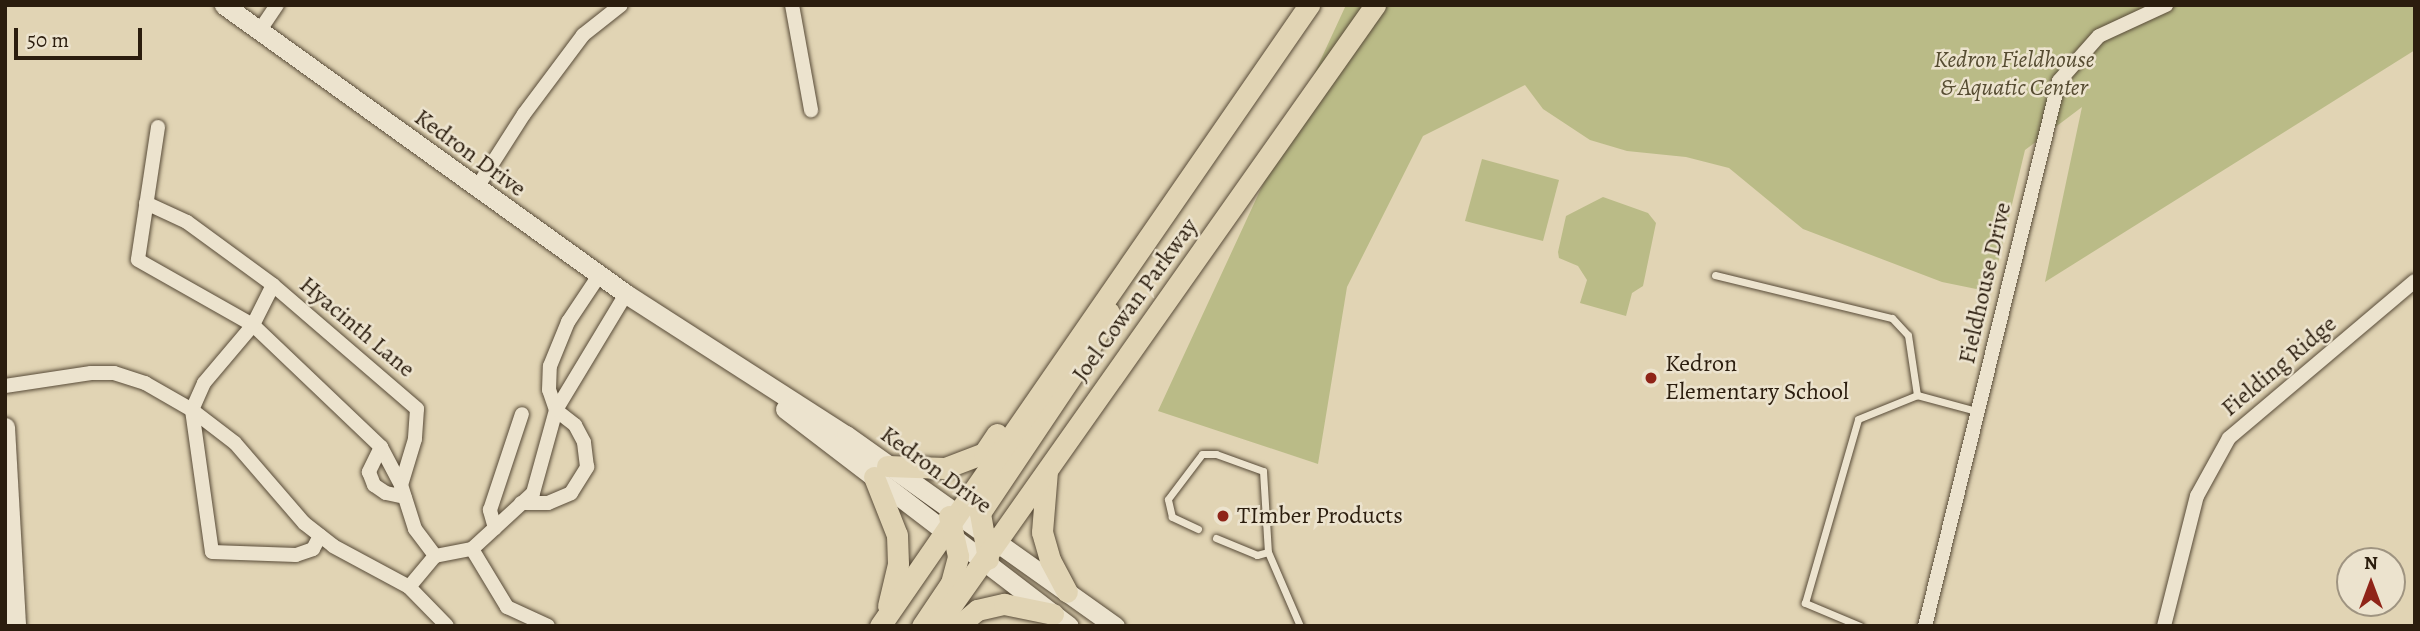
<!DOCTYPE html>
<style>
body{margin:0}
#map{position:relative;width:2420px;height:631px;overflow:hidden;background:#e1d4b4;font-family:Alegreya,serif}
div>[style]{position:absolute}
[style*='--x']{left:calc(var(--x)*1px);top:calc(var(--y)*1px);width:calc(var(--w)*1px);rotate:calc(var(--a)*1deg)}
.green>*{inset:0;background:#babb87}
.roads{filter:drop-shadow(0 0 2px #584b38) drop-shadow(0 0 2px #584b38)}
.lane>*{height:7px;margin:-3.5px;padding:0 3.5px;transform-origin:3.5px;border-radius:3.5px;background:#ece3ce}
.street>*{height:14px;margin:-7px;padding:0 7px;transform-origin:7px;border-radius:7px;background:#ece3ce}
.secondary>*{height:19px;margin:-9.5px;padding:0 9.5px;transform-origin:9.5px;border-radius:9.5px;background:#ece3ce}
.primary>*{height:21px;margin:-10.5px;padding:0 10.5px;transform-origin:10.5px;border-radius:10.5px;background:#e1d4b4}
.dots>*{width:19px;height:19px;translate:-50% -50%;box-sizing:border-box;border:4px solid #ece3ce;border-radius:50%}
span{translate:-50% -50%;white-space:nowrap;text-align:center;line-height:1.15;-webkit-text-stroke:5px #ece3ce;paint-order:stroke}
.park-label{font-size:24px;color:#564c32;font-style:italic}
.street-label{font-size:24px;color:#2b1d0e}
.poi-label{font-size:24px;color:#2b1d0e}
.left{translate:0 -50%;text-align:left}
.frame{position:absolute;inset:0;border:7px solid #2b1d0e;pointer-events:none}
.north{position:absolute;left:2336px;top:547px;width:70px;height:70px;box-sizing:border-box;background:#ece3ce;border:2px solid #9f9481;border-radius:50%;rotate:0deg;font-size:19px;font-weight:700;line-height:28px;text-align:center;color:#2b1d0e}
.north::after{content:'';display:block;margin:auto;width:24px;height:32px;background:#8f2418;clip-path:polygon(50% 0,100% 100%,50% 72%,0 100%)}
.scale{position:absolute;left:14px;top:28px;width:128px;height:32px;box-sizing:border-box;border:4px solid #2b1d0e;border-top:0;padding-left:9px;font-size:21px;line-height:24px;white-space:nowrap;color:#2b1d0e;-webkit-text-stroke:5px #ece3ce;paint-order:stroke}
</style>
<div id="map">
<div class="green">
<div style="clip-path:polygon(1346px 5px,2415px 5px,2415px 50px,2045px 282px,2082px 107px,2025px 150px,1991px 292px,1942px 282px,1803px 229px,1729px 168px,1686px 157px,1627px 151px,1590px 140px,1543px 109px,1525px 85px,1423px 136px,1347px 287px,1318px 464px,1158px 411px)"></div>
<div style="clip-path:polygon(1482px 159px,1559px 180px,1543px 241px,1465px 221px)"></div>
<div style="clip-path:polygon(1603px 197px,1648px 213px,1656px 223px,1643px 286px,1632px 293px,1626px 316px,1580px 303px,1587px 280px,1578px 266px,1559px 258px,1558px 252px,1566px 216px)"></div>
</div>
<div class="roads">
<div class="lane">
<div style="--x:1715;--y:275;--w:182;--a:13.7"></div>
<div style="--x:1892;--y:318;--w:23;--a:47"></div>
<div style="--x:1908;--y:335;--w:61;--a:81.5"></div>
<div style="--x:1198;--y:529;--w:29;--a:-155"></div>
<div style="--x:1172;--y:517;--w:18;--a:-103"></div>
<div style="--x:1168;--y:499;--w:56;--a:-52.9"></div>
<div style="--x:1202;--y:454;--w:14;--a:0"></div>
<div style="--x:1216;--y:454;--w:50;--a:19.9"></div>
<div style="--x:1263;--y:471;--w:81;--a:86.5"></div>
<div style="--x:1268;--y:552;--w:81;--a:66.6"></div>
<div style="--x:1216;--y:538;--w:44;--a:22.5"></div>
<div style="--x:1257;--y:555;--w:11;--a:-15"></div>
<div style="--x:1860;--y:626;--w:60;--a:-157.3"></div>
<div style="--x:1805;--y:603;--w:191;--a:-73.9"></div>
<div style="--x:1858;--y:419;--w:64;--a:-22.1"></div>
<div style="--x:1917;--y:395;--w:61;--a:15.2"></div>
</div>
<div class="street">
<div style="--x:792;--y:5;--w:107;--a:79.7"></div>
<div style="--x:260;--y:30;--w:30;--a:-56"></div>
<div style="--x:158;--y:127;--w:134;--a:98.6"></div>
<div style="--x:138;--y:260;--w:132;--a:29.5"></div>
<div style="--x:253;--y:325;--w:177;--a:43.6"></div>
<div style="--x:381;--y:447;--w:43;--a:62.2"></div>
<div style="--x:476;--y:189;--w:89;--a:-57.4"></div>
<div style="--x:524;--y:114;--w:99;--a:-53.2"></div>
<div style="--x:583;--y:35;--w:48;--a:-38.3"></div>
<div style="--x:146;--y:203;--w:45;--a:24.9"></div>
<div style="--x:187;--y:222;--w:107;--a:36.2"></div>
<div style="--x:273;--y:285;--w:190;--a:40.7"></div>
<div style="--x:417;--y:409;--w:30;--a:94"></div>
<div style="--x:415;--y:439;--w:48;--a:106.9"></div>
<div style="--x:401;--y:485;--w:46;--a:72.3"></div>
<div style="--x:415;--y:529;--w:34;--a:53"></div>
<div style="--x:273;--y:285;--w:45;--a:116.6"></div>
<div style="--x:253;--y:325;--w:76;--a:130.2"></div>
<div style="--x:204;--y:383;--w:30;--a:114"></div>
<div style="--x:192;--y:410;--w:143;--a:82"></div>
<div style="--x:212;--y:552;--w:84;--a:2"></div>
<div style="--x:296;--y:555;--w:18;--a:-19"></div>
<div style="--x:313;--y:549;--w:15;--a:-62"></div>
<div style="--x:5;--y:386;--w:87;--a:-8.6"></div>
<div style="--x:91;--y:373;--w:23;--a:0"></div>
<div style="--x:114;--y:373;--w:33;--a:18"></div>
<div style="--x:145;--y:383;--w:54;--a:29.9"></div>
<div style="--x:192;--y:410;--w:54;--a:37.5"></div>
<div style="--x:235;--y:443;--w:106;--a:49.2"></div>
<div style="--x:304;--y:523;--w:37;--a:38"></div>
<div style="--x:333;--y:546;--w:86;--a:28.3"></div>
<div style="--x:409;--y:587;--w:54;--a:45.7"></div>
<div style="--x:381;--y:447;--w:28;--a:116"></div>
<div style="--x:369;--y:472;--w:14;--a:69"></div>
<div style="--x:374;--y:485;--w:14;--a:34"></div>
<div style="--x:386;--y:493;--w:19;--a:12"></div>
<div style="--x:521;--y:503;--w:27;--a:0"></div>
<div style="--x:548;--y:503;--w:25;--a:-23"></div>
<div style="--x:571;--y:493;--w:31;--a:-58"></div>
<div style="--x:587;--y:467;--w:25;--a:-97"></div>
<div style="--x:584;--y:442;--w:19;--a:-118"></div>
<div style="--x:575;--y:425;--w:24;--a:-142"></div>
<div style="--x:556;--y:410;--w:21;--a:-109"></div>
<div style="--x:549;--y:390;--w:24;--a:-88"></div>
<div style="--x:550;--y:366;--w:48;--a:-67.8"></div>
<div style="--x:568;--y:322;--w:58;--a:-56.3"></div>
<div style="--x:495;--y:528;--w:19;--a:-106"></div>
<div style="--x:490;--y:510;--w:101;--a:-71.6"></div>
<div style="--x:472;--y:549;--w:68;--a:58.9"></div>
<div style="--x:507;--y:607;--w:45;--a:24.9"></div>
<div style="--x:409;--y:587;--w:40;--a:-50"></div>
<div style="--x:435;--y:556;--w:38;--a:-11"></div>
<div style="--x:472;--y:549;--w:83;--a:-42.6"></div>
<div style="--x:533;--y:493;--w:86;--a:-74.5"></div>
<div style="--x:556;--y:410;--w:135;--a:-58.9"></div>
<div style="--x:1925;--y:626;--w:561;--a:-76.19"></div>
<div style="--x:2059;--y:81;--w:60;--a:-48.4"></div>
<div style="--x:2099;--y:36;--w:74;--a:-24.8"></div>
<div style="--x:2164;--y:626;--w:134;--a:-75.8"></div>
<div style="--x:2197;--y:496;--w:66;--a:-61.1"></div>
<div style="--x:2229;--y:438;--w:243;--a:-40.2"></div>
</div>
<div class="secondary">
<div style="--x:224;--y:5;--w:495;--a:35.7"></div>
<div style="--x:626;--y:294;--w:261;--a:32.7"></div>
<div style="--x:846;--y:435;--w:330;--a:35.4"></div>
<div style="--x:785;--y:409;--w:357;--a:37.4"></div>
<div style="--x:5;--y:427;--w:199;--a:86.8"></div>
</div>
<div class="primary">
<div style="--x:887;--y:466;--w:58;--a:2"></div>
<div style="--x:945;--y:468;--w:42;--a:-21"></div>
<div style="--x:984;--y:453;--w:23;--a:-56"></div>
<div style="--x:1047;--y:471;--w:61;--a:94.7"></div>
<div style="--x:1042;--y:532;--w:29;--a:74"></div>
<div style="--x:1050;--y:560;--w:36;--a:62"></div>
<div style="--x:874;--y:477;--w:62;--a:68.4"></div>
<div style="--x:897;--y:535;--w:29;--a:88"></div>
<div style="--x:898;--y:564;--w:43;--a:103.4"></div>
<div style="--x:988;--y:559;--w:47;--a:-99.9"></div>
<div style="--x:980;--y:513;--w:189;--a:-56.2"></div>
<div style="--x:1085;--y:356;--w:50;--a:-61.4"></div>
<div style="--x:880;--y:626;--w:755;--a:-55.36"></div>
<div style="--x:922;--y:626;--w:52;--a:-56"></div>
<div style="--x:951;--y:583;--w:28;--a:-75"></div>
<div style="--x:958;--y:556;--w:41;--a:-102.7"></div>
<div style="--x:937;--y:626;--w:760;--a:-54.8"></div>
<div style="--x:958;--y:626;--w:25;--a:-40"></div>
<div style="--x:977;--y:610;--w:28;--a:-13"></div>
<div style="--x:1004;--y:604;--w:50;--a:11.5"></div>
</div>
</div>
<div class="dots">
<div style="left:1651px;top:378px;background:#8f2418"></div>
<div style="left:1223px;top:516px;background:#8f2418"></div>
</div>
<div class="park-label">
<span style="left:2014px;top:74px">Kedron Fieldhouse<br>&amp; Aquatic Center</span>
</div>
<div class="street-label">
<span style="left:470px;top:153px;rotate:36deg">Kedron Drive</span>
<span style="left:1985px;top:283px;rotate:-77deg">Fieldhouse Drive</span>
<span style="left:1135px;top:300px;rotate:-54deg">Joel Cowan Parkway</span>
<span style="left:357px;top:327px;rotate:40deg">Hyacinth Lane</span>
<span style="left:2279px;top:366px;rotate:-40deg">Fielding Ridge</span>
<span style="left:936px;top:470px;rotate:36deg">Kedron Drive</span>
</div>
<div class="poi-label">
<span class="left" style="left:1665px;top:378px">Kedron<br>Elementary School</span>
<span class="left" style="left:1237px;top:516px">TImber Products</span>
</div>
<div class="frame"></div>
<div class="north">N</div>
<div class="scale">50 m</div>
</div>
